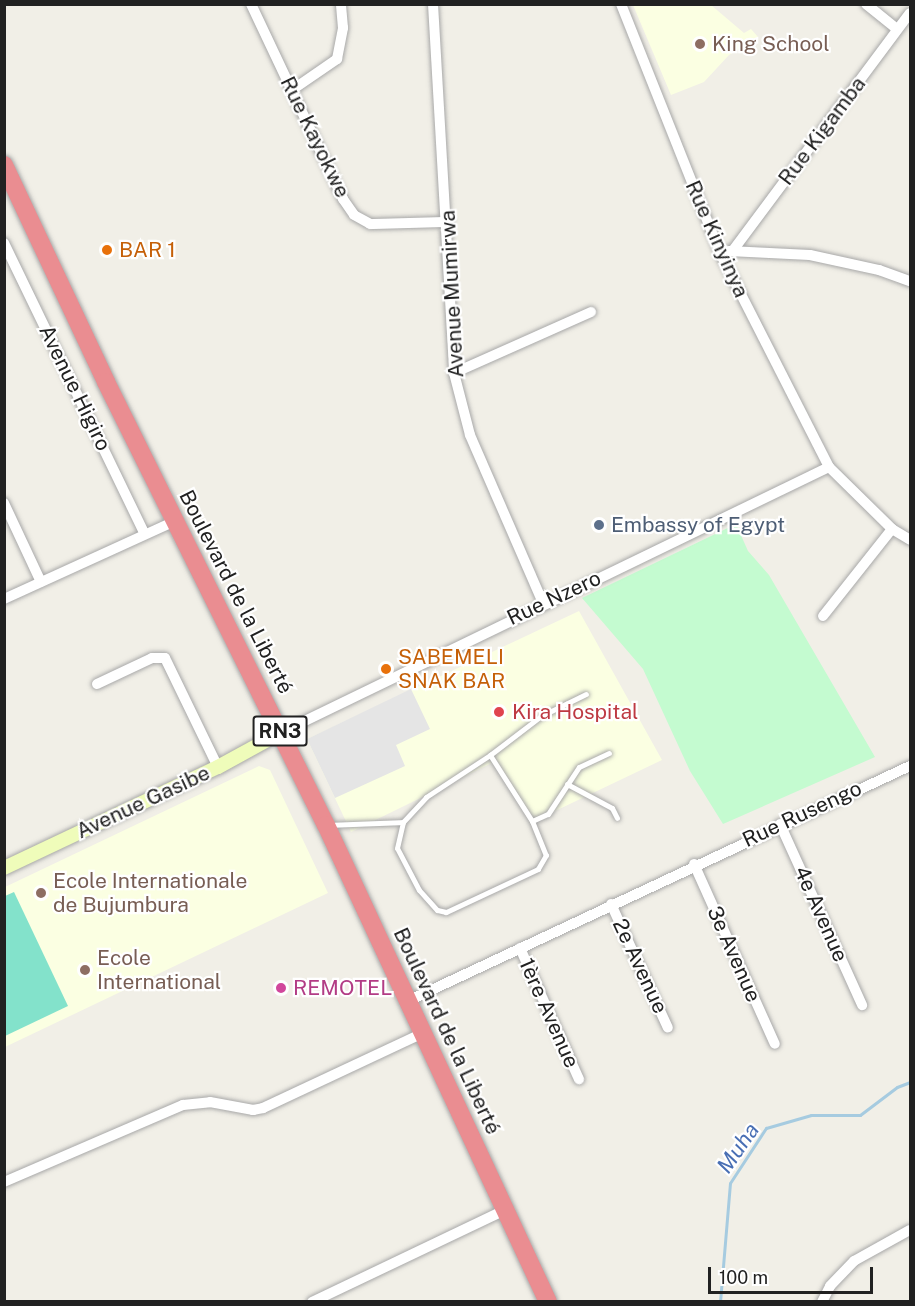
<!DOCTYPE html>
<meta charset="utf-8">
<style>
body{margin:0}
#map{position:relative;width:915px;height:1306px;overflow:hidden;background:#f1efe7;font-family:"Public Sans",sans-serif}
div>[style]{position:absolute}
[style*='--x']{left:calc(var(--x)*1px);top:calc(var(--y)*1px);width:calc(var(--w)*1px);rotate:calc(var(--a)*1deg)}
.education>*{inset:0;background:#fbffe2}
.park>*{inset:0;background:#c4fbd0}
.pitch>*{inset:0;background:#83e2cb}
.parking>*{inset:0;background:#e5e5e5}
.stream>*{height:3px;margin:-1.5px;padding:0 1.5px;transform-origin:1.5px;border-radius:1.5px;background:#a6cbe0}
.roads{filter:drop-shadow(0 0 2px #a8a8a8) drop-shadow(0 0 2px #a8a8a8)}
.lane>*{height:5px;margin:-2.5px;padding:0 2.5px;transform-origin:2.5px;border-radius:2.5px;background:#fff}
.street>*{height:10px;margin:-5px;padding:0 5px;transform-origin:5px;border-radius:5px;background:#fff}
.secondary>*{height:14px;margin:-7px;padding:0 7px;transform-origin:7px;border-radius:7px;background:#effcba}
.highway>*{height:18px;margin:-9px;padding:0 9px;transform-origin:9px;border-radius:9px;background:#ea8d91}
.dots>*{width:16px;height:16px;translate:-50% -50%;box-sizing:border-box;border:3px solid #fff;border-radius:50%}
span{translate:-50% -50%;white-space:nowrap;text-align:center;line-height:1.15;-webkit-text-stroke:4.5px #fff;paint-order:stroke}
.shield-label span{padding:2px 4px;background:#fff;border:2px solid;border-radius:4px;-webkit-text-stroke-width:0}
.shield-label{font-size:20px;color:#212121;font-weight:700}
.education-label{font-size:21px;color:#785e54}
.left{translate:0 -50%;text-align:left}
.street-label{font-size:21px;color:#212121}
.food-label{font-size:21px;color:#c56008}
.service-label{font-size:21px;color:#4e5e75}
.health-label{font-size:21px;color:#be3a42}
.hotel-label{font-size:21px;color:#b23c85}
.water-label{font-size:22px;color:#496fb4;font-style:italic}
.frame{position:absolute;inset:0;border:6px solid #212121;pointer-events:none}
.scale{position:absolute;left:708px;top:1267px;width:165px;height:27px;box-sizing:border-box;border:3px solid #212121;border-top:0;padding-left:8px;font-size:18px;line-height:21px;white-space:nowrap;color:#212121;-webkit-text-stroke:4px #fff;paint-order:stroke}
</style>
<div id="map">
<div class="education">
<div style="clip-path:polygon(633px 5px,711px 5px,744px 33px,751px 29px,758px 37px,729px 55px,704px 82px,671px 95px)"></div>
<div style="clip-path:polygon(579px 611px,662px 760px,530px 823px,496px 761px,351px 832px,307px 739px)"></div>
<div style="clip-path:polygon(259px 766px,270px 770px,328px 893px,5px 1047px,5px 887px)"></div>
</div>
<div class="park">
<div style="clip-path:polygon(736px 524px,748px 551px,769px 575px,875px 757px,723px 824px,690px 771px,643px 669px,582px 598px)"></div>
</div>
<div class="pitch">
<div style="clip-path:polygon(14px 892px,68px 1006px,5px 1036px,5px 896px)"></div>
</div>
<div class="parking">
<div style="clip-path:polygon(411px 689px,430px 729px,396px 745px,405px 766px,335px 798px,307px 739px)"></div>
</div>
<div class="stream">
<div style="--x:720;--y:1302;--w:119;--a:-85.2"></div>
<div style="--x:730;--y:1183;--w:66;--a:-56.8"></div>
<div style="--x:766;--y:1128;--w:47;--a:-16.1"></div>
<div style="--x:811;--y:1115;--w:49;--a:0"></div>
<div style="--x:860;--y:1115;--w:46;--a:-37.1"></div>
<div style="--x:897;--y:1087;--w:14;--a:-21"></div>
</div>
<div class="roads">
<div class="lane">
<div style="--x:490;--y:755;--w:78;--a:57.5"></div>
<div style="--x:532;--y:821;--w:37;--a:68"></div>
<div style="--x:546;--y:855;--w:16;--a:120"></div>
<div style="--x:538;--y:869;--w:102;--a:154.9"></div>
<div style="--x:446;--y:912;--w:9;--a:-167"></div>
<div style="--x:437;--y:910;--w:27;--a:-132"></div>
<div style="--x:419;--y:890;--w:47;--a:-117.6"></div>
<div style="--x:397;--y:848;--w:27;--a:-77"></div>
<div style="--x:403;--y:822;--w:34;--a:-47"></div>
<div style="--x:426;--y:797;--w:77;--a:-33.3"></div>
<div style="--x:490;--y:755;--w:64;--a:-37.4"></div>
<div style="--x:541;--y:716;--w:50;--a:-26.1"></div>
<div style="--x:567;--y:784;--w:51;--a:28.1"></div>
<div style="--x:612;--y:808;--w:11;--a:63"></div>
<div style="--x:532;--y:821;--w:17;--a:-24"></div>
<div style="--x:548;--y:814;--w:56;--a:-56.6"></div>
<div style="--x:579;--y:767;--w:33;--a:-25"></div>
<div style="--x:329;--y:825;--w:74;--a:-2.3"></div>
</div>
<div class="street">
<div style="--x:251;--y:4;--w:216;--a:64.7"></div>
<div style="--x:343;--y:199;--w:19;--a:55"></div>
<div style="--x:354;--y:215;--w:18;--a:29"></div>
<div style="--x:370;--y:224;--w:78;--a:-1.5"></div>
<div style="--x:433;--y:4;--w:370;--a:86.7"></div>
<div style="--x:454;--y:373;--w:64;--a:75.5"></div>
<div style="--x:470;--y:435;--w:183;--a:66.5"></div>
<div style="--x:621;--y:4;--w:270;--a:68.3"></div>
<div style="--x:721;--y:255;--w:238;--a:63"></div>
<div style="--x:829;--y:467;--w:88;--a:44.5"></div>
<div style="--x:892;--y:529;--w:21;--a:31"></div>
<div style="--x:866;--y:4;--w:40;--a:39"></div>
<div style="--x:292;--y:90;--w:55;--a:-34.6"></div>
<div style="--x:337;--y:59;--w:32;--a:-79"></div>
<div style="--x:343;--y:28;--w:24;--a:-95"></div>
<div style="--x:4;--y:243;--w:322;--a:64.2"></div>
<div style="--x:734;--y:249;--w:294;--a:-53.3"></div>
<div style="--x:729;--y:251;--w:81;--a:2.8"></div>
<div style="--x:810;--y:255;--w:71;--a:12.3"></div>
<div style="--x:879;--y:270;--w:33;--a:20"></div>
<div style="--x:454;--y:373;--w:150;--a:-24"></div>
<div style="--x:4;--y:503;--w:87;--a:64.9"></div>
<div style="--x:4;--y:599;--w:188;--a:-24.5"></div>
<div style="--x:823;--y:616;--w:111;--a:-51.6"></div>
<div style="--x:97;--y:684;--w:61;--a:-25.3"></div>
<div style="--x:152;--y:658;--w:13;--a:0"></div>
<div style="--x:165;--y:658;--w:121;--a:64.1"></div>
<div style="--x:280;--y:733;--w:610;--a:-25.85"></div>
<div style="--x:780;--y:824;--w:199;--a:65.6"></div>
<div style="--x:694;--y:864;--w:197;--a:65.8"></div>
<div style="--x:611;--y:904;--w:136;--a:65.3"></div>
<div style="--x:520;--y:948;--w:144;--a:65.8"></div>
<div style="--x:408;--y:1001;--w:554;--a:-25.09"></div>
<div style="--x:4;--y:1182;--w:195;--a:-23.3"></div>
<div style="--x:183;--y:1105;--w:27;--a:-6"></div>
<div style="--x:210;--y:1102;--w:44;--a:10.5"></div>
<div style="--x:253;--y:1110;--w:10;--a:-11"></div>
<div style="--x:263;--y:1108;--w:177;--a:-25.1"></div>
<div style="--x:312;--y:1302;--w:214;--a:-25.5"></div>
<div style="--x:822;--y:1302;--w:18;--a:-63"></div>
<div style="--x:830;--y:1286;--w:35;--a:-46"></div>
<div style="--x:854;--y:1261;--w:64;--a:-29"></div>
</div>
<div class="secondary">
<div style="--x:4;--y:868;--w:237;--a:-25.3"></div>
<div style="--x:218;--y:767;--w:71;--a:-28.7"></div>
</div>
<div class="highway">
<div style="--x:4;--y:165;--w:240;--a:64.8"></div>
<div style="--x:106;--y:382;--w:495;--a:63.6"></div>
<div style="--x:326;--y:825;--w:526;--a:65.04"></div>
</div>
</div>
<div class="dots">
<div style="left:700px;top:44px;background:#8d6e63"></div>
<div style="left:107px;top:250px;background:#e8710a"></div>
<div style="left:599px;top:525px;background:#5c6f8a"></div>
<div style="left:386px;top:669px;background:#e8710a"></div>
<div style="left:499px;top:712px;background:#e0444e"></div>
<div style="left:41px;top:893px;background:#8d6e63"></div>
<div style="left:85px;top:970px;background:#8d6e63"></div>
<div style="left:281px;top:988px;background:#d1479c"></div>
</div>
<div class="shield-label">
<span style="left:280px;top:731px">RN3</span>
</div>
<div class="education-label">
<span class="left" style="left:712px;top:44px">King School</span>
<span class="left" style="left:53px;top:893px">Ecole Internationale<br>de Bujumbura</span>
<span class="left" style="left:97px;top:970px">Ecole<br>International</span>
</div>
<div class="street-label">
<span style="left:822px;top:131px;rotate:-53deg">Rue Kigamba</span>
<span style="left:315px;top:137px;rotate:64deg">Rue Kayokwe</span>
<span style="left:717px;top:239px;rotate:66deg">Rue Kinyinya</span>
<span style="left:452px;top:294px;rotate:-93deg">Avenue Mumirwa</span>
<span style="left:75px;top:388px;rotate:64deg">Avenue Higiro</span>
<span style="left:236px;top:592px;rotate:63deg">Boulevard de la Liberté</span>
<span style="left:554px;top:598px;rotate:-25deg">Rue Nzero</span>
<span style="left:143px;top:802px;rotate:-25deg">Avenue Gasibe</span>
<span style="left:802px;top:814px;rotate:-25deg">Rue Rusengo</span>
<span style="left:821px;top:914px;rotate:66deg">4e Avenue</span>
<span style="left:734px;top:954px;rotate:66deg">3e Avenue</span>
<span style="left:640px;top:966px;rotate:65deg">2e Avenue</span>
<span style="left:549px;top:1013px;rotate:66deg">1ère Avenue</span>
<span style="left:447px;top:1031px;rotate:65deg">Boulevard de la Liberté</span>
</div>
<div class="food-label">
<span class="left" style="left:119px;top:250px">BAR 1</span>
<span class="left" style="left:398px;top:669px">SABEMELI<br>SNAK BAR</span>
</div>
<div class="service-label">
<span class="left" style="left:611px;top:525px">Embassy of Egypt</span>
</div>
<div class="health-label">
<span class="left" style="left:512px;top:712px">Kira Hospital</span>
</div>
<div class="hotel-label">
<span class="left" style="left:293px;top:988px">REMOTEL</span>
</div>
<div class="water-label">
<span style="left:738px;top:1148px;rotate:-55deg">Muha</span>
</div>
<div class="frame"></div>
<div class="scale">100 m</div>
</div>
